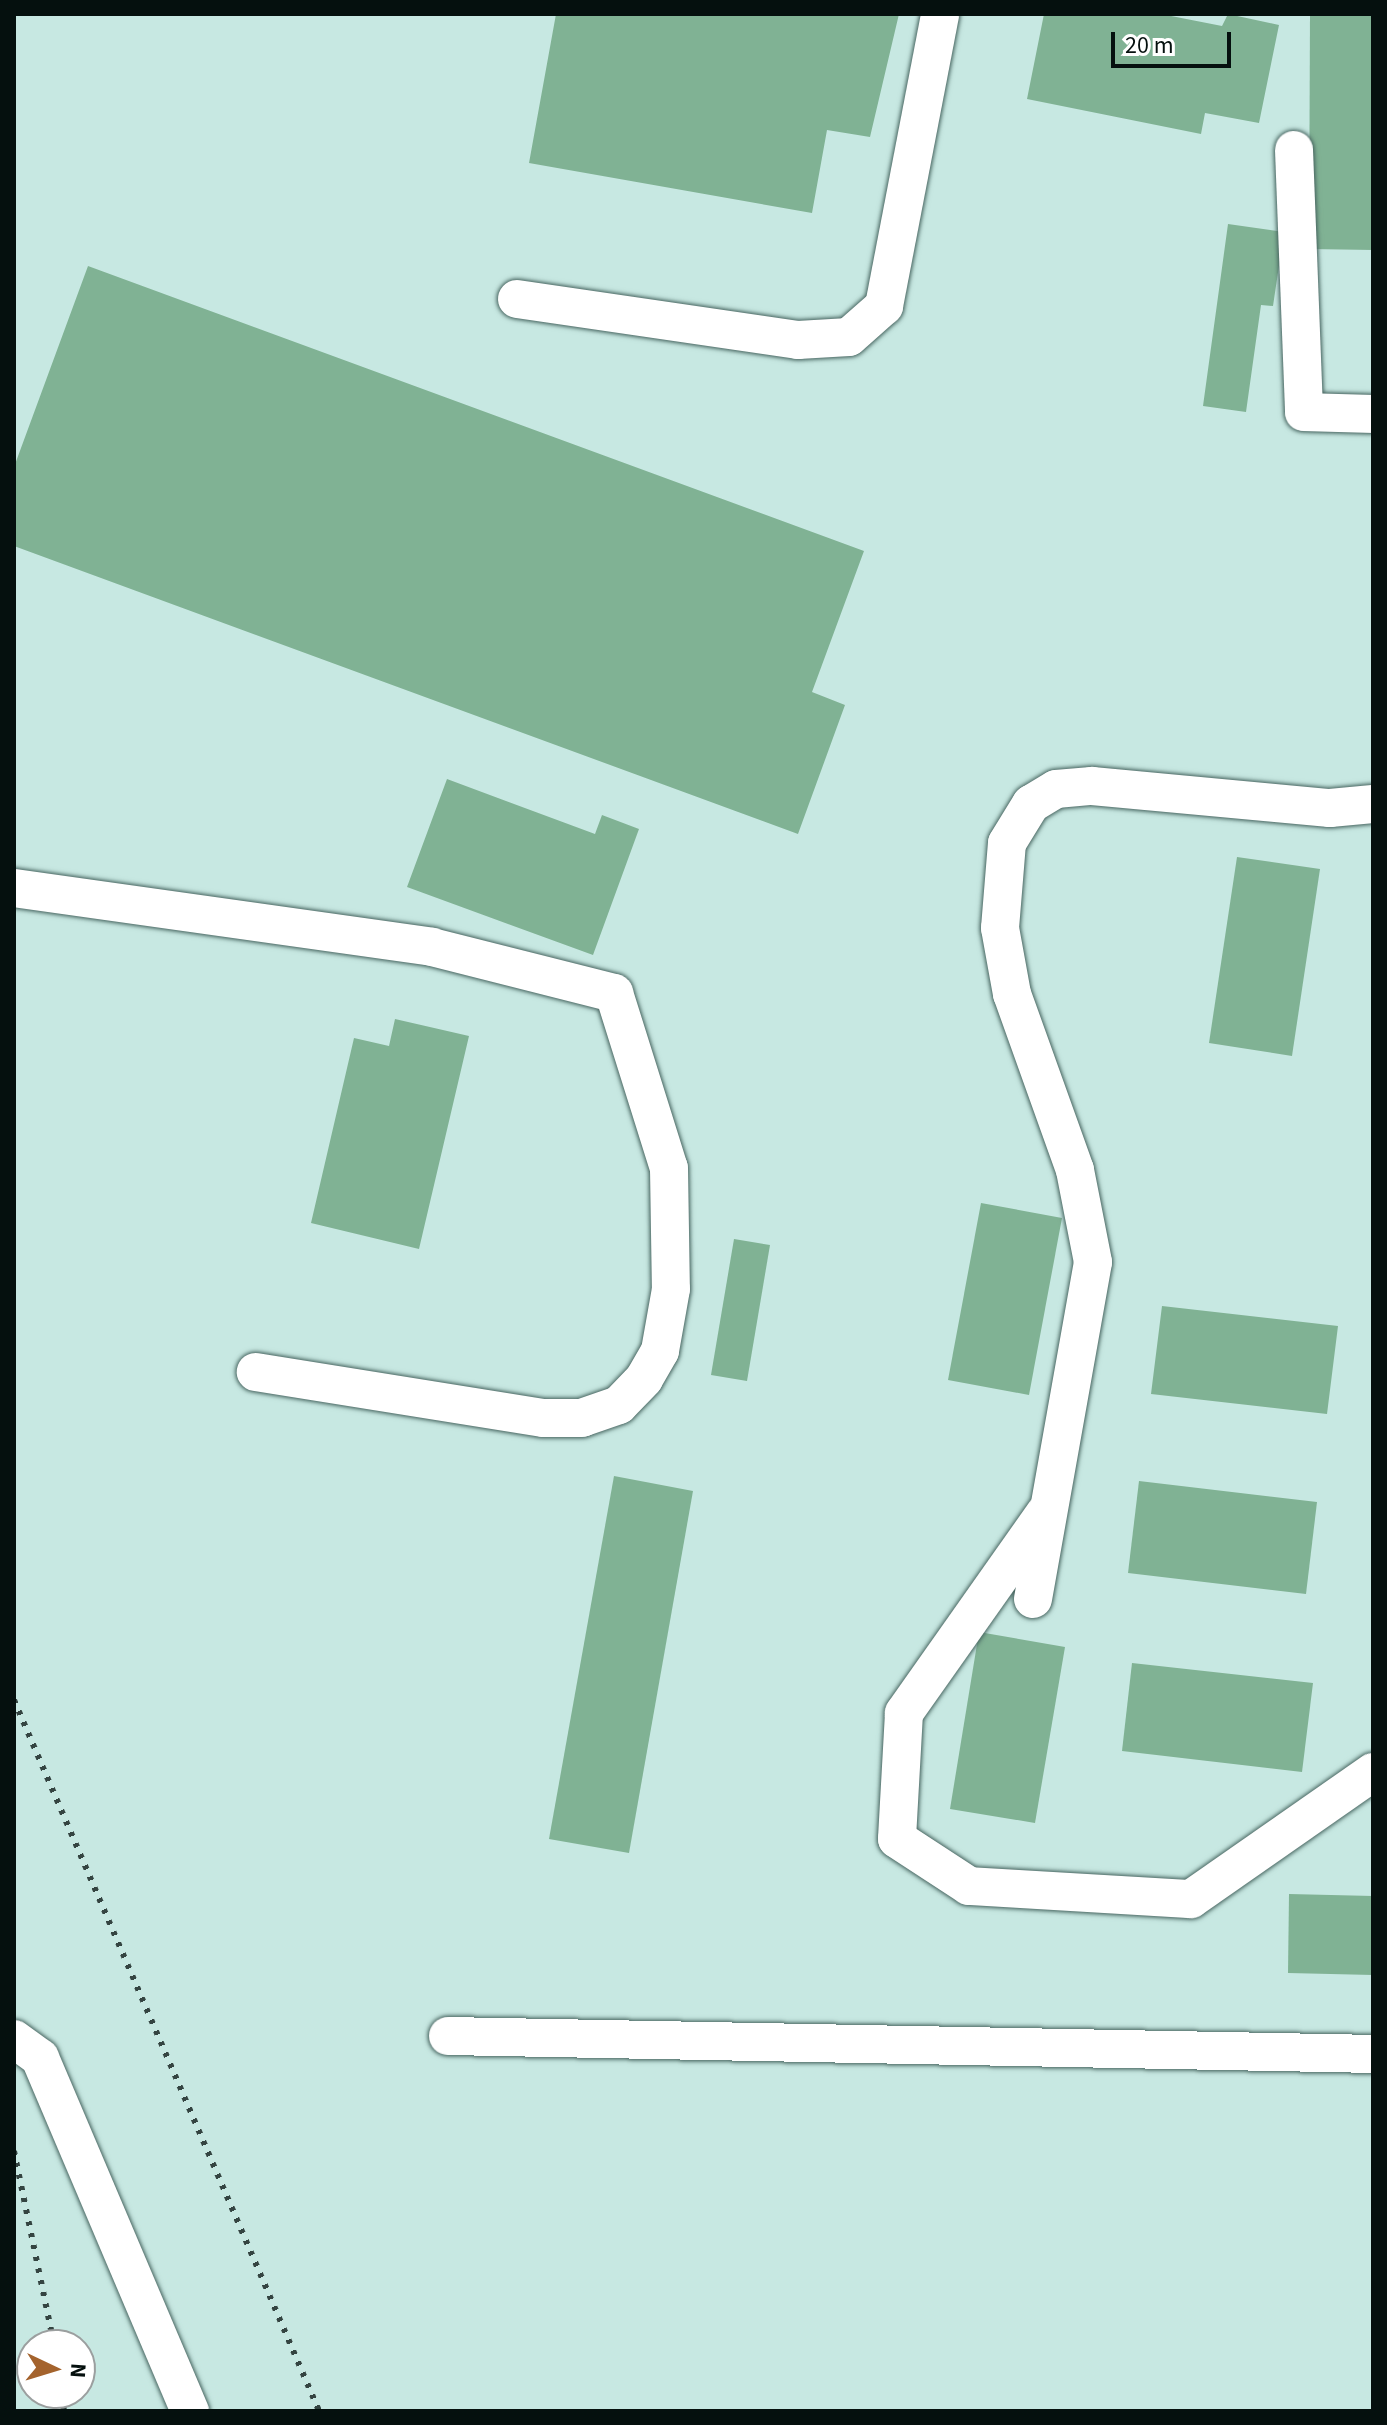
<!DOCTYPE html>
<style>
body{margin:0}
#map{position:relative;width:1387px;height:2425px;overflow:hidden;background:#c7e8e2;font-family:"Source Sans 3",sans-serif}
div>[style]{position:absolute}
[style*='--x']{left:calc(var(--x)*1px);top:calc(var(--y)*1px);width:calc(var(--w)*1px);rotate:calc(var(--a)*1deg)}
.building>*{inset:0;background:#80b294}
.roads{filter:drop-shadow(0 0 2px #486661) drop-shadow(0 0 2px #486661)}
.minor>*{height:38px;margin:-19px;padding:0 19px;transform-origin:19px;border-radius:19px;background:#fff}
.rail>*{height:6px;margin-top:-3px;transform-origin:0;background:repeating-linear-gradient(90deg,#344441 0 4px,transparent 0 12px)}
span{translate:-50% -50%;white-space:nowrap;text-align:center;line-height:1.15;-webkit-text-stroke:6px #fff;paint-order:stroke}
.frame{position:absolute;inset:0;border:16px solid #05100e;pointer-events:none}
.north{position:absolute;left:16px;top:2329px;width:80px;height:80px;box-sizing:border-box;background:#fff;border:2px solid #9b9f9f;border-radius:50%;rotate:94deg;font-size:22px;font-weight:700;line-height:32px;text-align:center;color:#05100e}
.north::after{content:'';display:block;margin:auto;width:28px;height:36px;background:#a4632d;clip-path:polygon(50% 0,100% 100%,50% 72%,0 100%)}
.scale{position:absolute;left:1111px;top:32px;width:120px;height:36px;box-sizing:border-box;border:4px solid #05100e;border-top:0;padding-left:10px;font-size:24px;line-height:28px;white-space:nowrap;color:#05100e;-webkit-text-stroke:6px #fff;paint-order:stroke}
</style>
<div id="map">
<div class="building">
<div style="clip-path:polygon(556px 14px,899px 14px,870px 137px,827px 130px,812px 213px,529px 163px)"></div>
<div style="clip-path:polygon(1044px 14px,1161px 14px,1222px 26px,1228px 14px,1279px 25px,1259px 123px,1205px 113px,1201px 134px,1027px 99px)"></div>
<div style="clip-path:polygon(1310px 14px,1373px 14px,1373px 250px,1309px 249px)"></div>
<div style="clip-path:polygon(1228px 224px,1284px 232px,1273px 306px,1261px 305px,1246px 412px,1203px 406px)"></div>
<div style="clip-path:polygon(88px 266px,864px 551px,812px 692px,845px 705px,798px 834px,14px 546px,14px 467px)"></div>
<div style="clip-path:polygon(447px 779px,595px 834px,602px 815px,639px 829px,593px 955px,407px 887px)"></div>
<div style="clip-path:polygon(1237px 857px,1320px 869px,1292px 1056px,1209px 1043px)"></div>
<div style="clip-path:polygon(395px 1019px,469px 1036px,419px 1249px,311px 1223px,354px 1038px,389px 1046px)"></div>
<div style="clip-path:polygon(981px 1203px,1062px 1218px,1029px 1395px,948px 1380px)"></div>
<div style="clip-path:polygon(734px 1239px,770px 1245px,747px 1381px,711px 1375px)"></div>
<div style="clip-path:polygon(1162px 1306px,1338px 1326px,1327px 1414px,1151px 1394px)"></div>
<div style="clip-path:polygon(614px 1476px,693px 1491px,629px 1853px,549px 1839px)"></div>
<div style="clip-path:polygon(1139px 1481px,1317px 1502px,1306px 1594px,1128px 1573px)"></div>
<div style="clip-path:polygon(979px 1632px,1065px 1647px,1035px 1823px,950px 1809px)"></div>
<div style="clip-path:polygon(1132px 1663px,1313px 1683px,1302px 1772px,1122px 1751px)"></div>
<div style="clip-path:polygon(1289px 1894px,1373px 1896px,1373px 1975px,1288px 1973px)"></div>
</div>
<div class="roads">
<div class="minor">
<div style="--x:1294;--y:150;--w:262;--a:87.8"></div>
<div style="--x:1304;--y:412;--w:69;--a:1.7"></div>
<div style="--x:517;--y:299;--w:284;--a:8.3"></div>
<div style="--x:798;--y:340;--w:51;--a:-3.4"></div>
<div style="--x:849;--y:337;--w:47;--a:-41.5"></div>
<div style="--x:884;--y:306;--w:297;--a:-79.1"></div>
<div style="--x:14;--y:888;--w:422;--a:8"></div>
<div style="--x:432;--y:947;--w:188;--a:14.2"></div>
<div style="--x:614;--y:993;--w:183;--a:72.6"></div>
<div style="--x:669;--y:1168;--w:121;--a:89.1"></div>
<div style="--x:671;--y:1289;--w:63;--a:100.1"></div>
<div style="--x:660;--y:1351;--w:32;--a:120"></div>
<div style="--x:644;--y:1379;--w:36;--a:134"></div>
<div style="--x:619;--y:1405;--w:39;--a:161"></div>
<div style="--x:582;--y:1418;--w:39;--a:180"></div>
<div style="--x:543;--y:1418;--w:291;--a:-170.9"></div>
<div style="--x:1045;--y:1513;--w:245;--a:125.2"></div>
<div style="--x:904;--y:1713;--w:126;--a:93.2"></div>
<div style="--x:897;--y:1839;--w:86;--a:33.1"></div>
<div style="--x:969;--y:1886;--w:222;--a:3.4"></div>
<div style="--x:1191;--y:1899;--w:222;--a:-34.9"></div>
<div style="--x:1033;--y:1599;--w:342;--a:-79.9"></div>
<div style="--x:1093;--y:1262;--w:94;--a:-101.1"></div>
<div style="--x:1075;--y:1170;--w:187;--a:-109.7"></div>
<div style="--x:1012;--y:994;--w:67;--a:-100.3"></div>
<div style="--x:1000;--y:928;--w:85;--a:-85.3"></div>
<div style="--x:1007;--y:843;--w:46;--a:-58.4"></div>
<div style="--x:1031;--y:804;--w:29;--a:-31"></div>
<div style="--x:1056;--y:789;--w:36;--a:-5"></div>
<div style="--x:1092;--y:786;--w:239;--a:5.3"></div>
<div style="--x:1330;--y:808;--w:43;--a:-5.3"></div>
<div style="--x:448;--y:2036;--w:925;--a:1.11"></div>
<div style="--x:14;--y:2039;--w:32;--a:36"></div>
<div style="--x:40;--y:2058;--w:384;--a:67"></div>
</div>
</div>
<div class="rail">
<div style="--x:14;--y:1700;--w:774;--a:66.78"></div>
<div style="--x:14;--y:2151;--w:198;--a:78.3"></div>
<div style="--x:62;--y:2393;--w:18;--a:84"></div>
</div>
<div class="frame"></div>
<div class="north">N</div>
<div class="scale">20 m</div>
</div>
